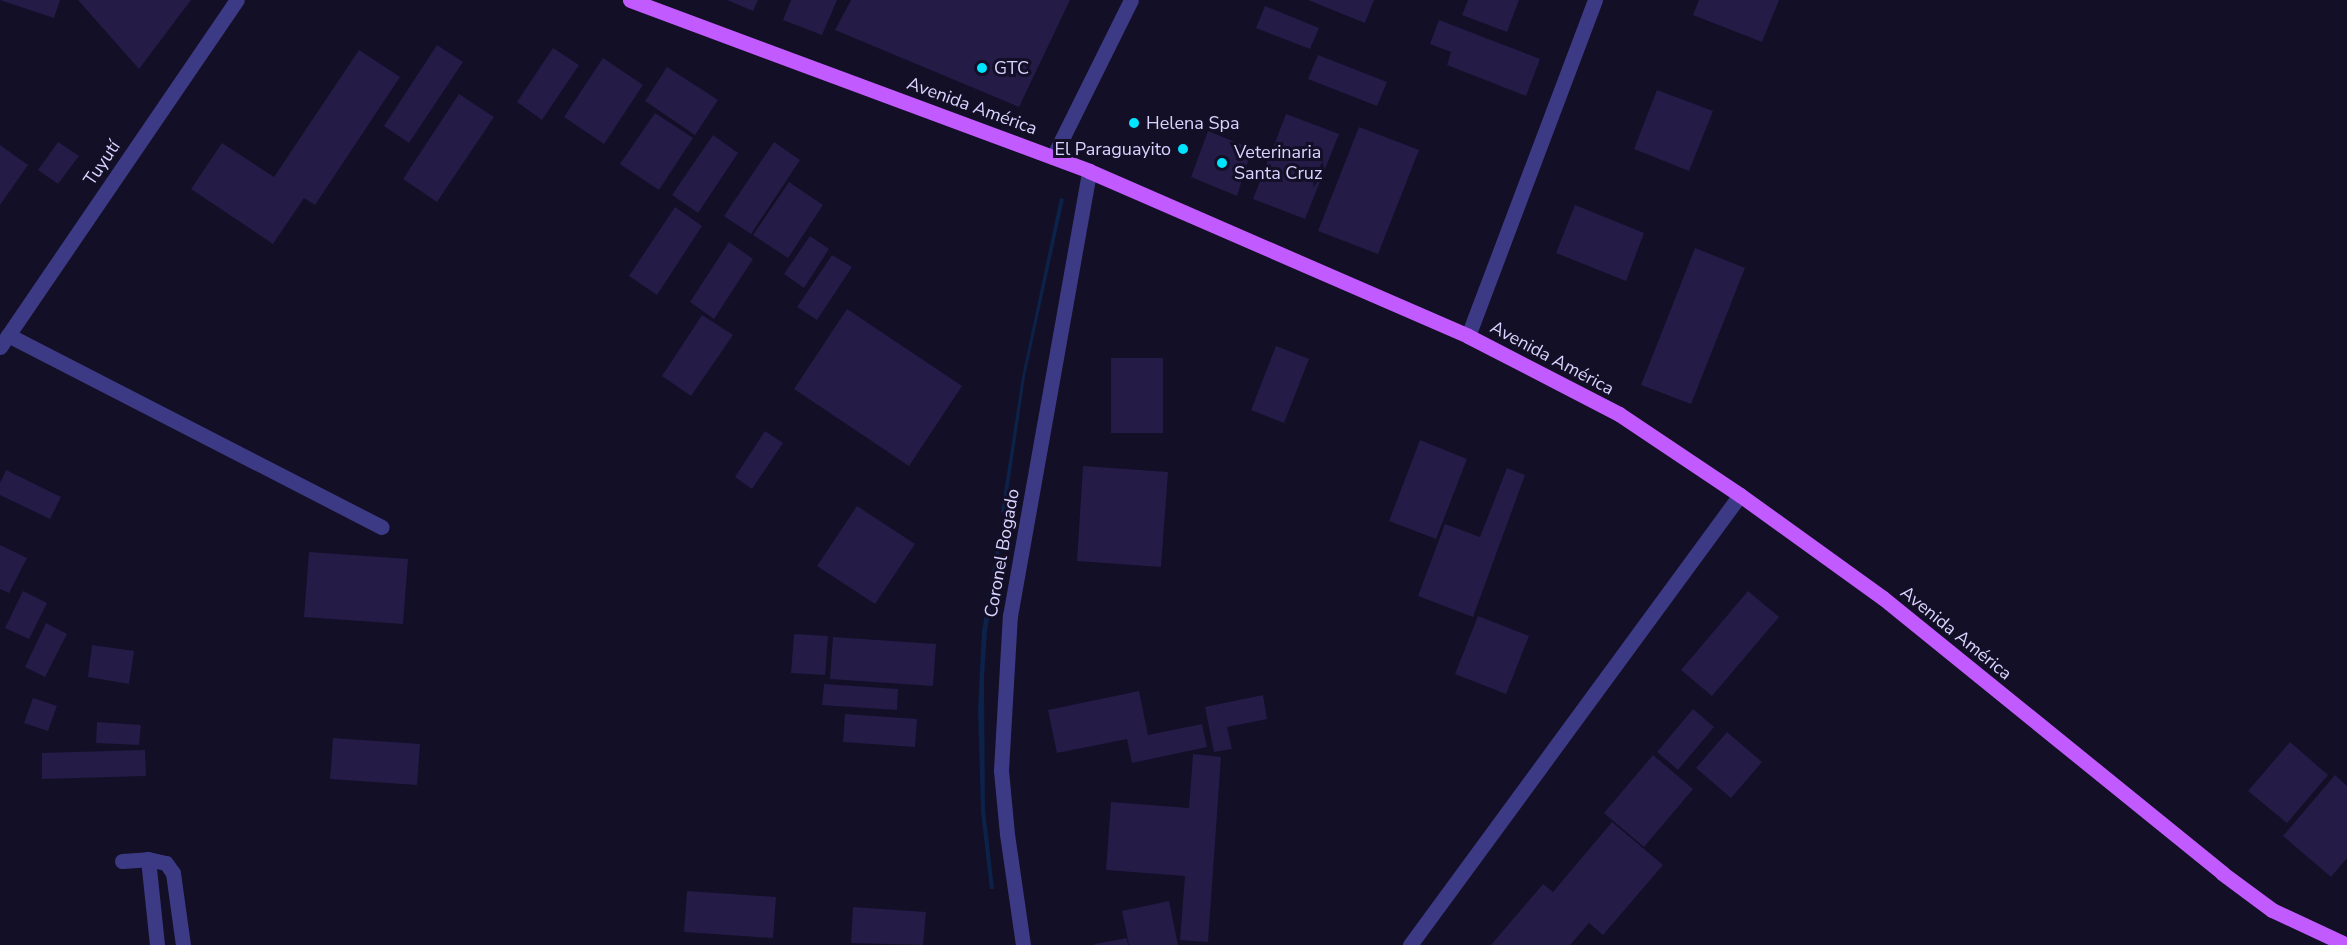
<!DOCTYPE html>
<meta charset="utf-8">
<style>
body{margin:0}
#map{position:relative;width:2347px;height:945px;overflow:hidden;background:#130f26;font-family:"Nunito Sans",sans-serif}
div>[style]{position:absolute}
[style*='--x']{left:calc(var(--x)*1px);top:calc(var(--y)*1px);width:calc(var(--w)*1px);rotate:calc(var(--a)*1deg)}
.water>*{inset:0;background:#0c2248}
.building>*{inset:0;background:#241b47}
.minor>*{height:15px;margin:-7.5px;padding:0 7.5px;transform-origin:7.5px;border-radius:7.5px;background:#3d3a85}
.major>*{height:15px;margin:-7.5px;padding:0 7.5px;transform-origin:7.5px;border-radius:7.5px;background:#c25bff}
.dots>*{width:16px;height:16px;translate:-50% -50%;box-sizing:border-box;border:3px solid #130f26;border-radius:50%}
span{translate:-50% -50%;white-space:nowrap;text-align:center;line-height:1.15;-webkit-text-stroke:6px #130f26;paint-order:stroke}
.poi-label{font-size:18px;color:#d9d4ff}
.left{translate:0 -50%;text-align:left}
.right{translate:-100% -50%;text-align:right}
.street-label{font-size:18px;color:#d9d4ff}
</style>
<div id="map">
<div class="water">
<div style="clip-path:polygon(1060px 198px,1064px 199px,1025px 376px,1005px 513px,1001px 512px,1022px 377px)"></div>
<div style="clip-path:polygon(999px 533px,1002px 534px,987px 632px,984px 678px,985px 810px,994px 889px,990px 889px,981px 812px,978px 709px,982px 631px)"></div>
</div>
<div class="building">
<div style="clip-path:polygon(0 0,60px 0,54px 18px)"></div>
<div style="clip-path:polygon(78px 0,191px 0,139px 69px)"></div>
<div style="clip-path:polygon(727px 0,758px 0,753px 11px)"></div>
<div style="clip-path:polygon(791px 0,837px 0,822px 35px,783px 20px)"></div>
<div style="clip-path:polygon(851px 0,1070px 0,1019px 107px,835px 30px)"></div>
<div style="clip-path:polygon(1308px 0,1374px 0,1365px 23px)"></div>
<div style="clip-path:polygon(1468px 0,1519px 0,1507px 32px,1462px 15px)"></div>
<div style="clip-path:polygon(1699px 0,1779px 0,1762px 42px,1693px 15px)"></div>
<div style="clip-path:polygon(1265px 6px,1319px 28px,1310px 49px,1256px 28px)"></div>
<div style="clip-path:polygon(1439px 20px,1540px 59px,1526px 96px,1447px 65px,1451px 52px,1430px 44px)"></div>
<div style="clip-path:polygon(437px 45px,463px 62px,409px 143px,384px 126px)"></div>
<div style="clip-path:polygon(553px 48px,579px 65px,542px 120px,517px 102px)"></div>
<div style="clip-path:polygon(359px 50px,400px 77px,315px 205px,304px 198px,273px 244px,191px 189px,222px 143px,274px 177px)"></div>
<div style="clip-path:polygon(1318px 55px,1387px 82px,1377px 106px,1308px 79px)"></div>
<div style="clip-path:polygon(603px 58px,643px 85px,604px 144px,564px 117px)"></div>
<div style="clip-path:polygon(667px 67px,718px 100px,695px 135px,645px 101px)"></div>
<div style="clip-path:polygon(1657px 90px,1713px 111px,1689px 171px,1634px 149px)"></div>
<div style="clip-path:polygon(459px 94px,494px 117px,437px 202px,403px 179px)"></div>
<div style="clip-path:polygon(655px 113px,693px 138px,659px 190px,620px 164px)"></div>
<div style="clip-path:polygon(1286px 114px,1339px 134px,1305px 219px,1253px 199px)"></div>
<div style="clip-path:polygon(1359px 127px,1419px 150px,1378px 254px,1318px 231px)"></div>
<div style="clip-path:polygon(1208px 131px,1252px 149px,1237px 196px,1191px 177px)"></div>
<div style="clip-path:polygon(713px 135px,738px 153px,698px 213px,672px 195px)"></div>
<div style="clip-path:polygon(58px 142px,79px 156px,58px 184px,38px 170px)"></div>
<div style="clip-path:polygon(774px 142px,800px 160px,751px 234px,724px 216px)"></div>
<div style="clip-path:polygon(0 145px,28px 165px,0 205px)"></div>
<div style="clip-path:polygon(789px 182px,823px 205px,788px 258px,753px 235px)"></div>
<div style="clip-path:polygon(1575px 205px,1644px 233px,1626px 281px,1556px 253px)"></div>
<div style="clip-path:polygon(675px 207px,702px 226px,657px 295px,629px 276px)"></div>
<div style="clip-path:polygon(810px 236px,829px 249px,804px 288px,784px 274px)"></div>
<div style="clip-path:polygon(729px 242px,753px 259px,714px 319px,690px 302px)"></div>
<div style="clip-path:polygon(1695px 248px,1745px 268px,1691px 404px,1641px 385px)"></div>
<div style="clip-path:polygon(832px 255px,852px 267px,817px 320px,797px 307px)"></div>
<div style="clip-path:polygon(847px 309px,962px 386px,909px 466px,794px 389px)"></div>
<div style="clip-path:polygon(702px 315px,733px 335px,691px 396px,662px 376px)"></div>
<div style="clip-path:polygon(1276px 346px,1309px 359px,1284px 423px,1251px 410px)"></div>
<div style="clip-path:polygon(1111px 358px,1163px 358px,1163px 433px,1111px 433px)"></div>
<div style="clip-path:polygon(765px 431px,783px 443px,752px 489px,735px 477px)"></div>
<div style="clip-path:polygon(1420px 440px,1467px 459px,1436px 539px,1389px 521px)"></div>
<div style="clip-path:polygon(1083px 466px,1168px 472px,1161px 567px,1077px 561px)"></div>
<div style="clip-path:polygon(1507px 468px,1525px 475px,1473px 617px,1418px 596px,1445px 524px,1480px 537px)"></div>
<div style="clip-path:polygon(6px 470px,61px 497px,50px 519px,0 495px,0 483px)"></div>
<div style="clip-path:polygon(857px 506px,915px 544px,875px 604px,817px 566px)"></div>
<div style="clip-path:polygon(0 545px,27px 558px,9px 593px,0 589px)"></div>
<div style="clip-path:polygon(309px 552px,408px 559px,403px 624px,304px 617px)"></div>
<div style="clip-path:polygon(23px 591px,47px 603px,29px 639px,5px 628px)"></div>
<div style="clip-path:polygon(1748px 591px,1779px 617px,1712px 696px,1681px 670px)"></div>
<div style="clip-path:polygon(1478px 616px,1529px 636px,1506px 694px,1455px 674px)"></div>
<div style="clip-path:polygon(46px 623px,67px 634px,45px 677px,25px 667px)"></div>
<div style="clip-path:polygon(794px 634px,828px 636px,825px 675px,791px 673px)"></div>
<div style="clip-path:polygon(833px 637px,936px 644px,933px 686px,830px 679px)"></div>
<div style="clip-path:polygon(92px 645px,134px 651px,129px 684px,88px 677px)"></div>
<div style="clip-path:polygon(824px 684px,898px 689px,897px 710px,822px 705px)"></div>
<div style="clip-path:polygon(1139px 691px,1148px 735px,1202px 724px,1207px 747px,1132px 763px,1127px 739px,1057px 753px,1048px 710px)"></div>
<div style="clip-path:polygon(1263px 695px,1267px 719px,1227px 727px,1232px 749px,1214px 752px,1205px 707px)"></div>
<div style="clip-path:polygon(33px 698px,57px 706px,48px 731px,24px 723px)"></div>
<div style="clip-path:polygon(1693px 709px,1714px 727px,1678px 770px,1657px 752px)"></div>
<div style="clip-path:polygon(845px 714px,917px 719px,915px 747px,843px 742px)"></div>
<div style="clip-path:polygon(97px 722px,141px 725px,139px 745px,96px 743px)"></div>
<div style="clip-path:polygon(1727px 732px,1762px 762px,1731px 798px,1696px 768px)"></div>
<div style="clip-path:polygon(333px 738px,420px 744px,417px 785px,330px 779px)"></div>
<div style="clip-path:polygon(2290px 742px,2328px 775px,2287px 823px,2248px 791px)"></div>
<div style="clip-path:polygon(145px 750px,146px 776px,42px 779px,42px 753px)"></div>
<div style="clip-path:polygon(1193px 754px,1221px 757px,1208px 942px,1180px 940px,1185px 876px,1106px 870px,1111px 802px,1189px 808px)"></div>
<div style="clip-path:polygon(1653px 755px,1693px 789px,1644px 847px,1604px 813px)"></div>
<div style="clip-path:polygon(2335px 775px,2347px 786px,2347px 858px,2331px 877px,2283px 836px)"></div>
<div style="clip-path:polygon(1612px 822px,1663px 865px,1603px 935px,1589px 923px,1570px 945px,1491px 945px,1543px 884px,1553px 892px)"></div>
<div style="clip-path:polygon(687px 891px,776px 897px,773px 938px,684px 932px)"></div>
<div style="clip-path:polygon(1169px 901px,1178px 945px,1129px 945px,1122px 911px)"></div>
<div style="clip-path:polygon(853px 907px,926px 912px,923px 945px,851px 943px)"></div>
<div style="clip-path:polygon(1127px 938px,1128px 945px,1095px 945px,1095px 944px)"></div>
</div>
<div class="minor">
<div style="--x:1053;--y:157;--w:175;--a:-63.6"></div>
<div style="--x:8;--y:335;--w:420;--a:27.2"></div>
<div style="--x:1468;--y:336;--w:359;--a:-69.3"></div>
<div style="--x:0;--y:347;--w:420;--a:-55.7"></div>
<div style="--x:148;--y:859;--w:86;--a:84"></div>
<div style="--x:122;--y:861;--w:26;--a:-4"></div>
<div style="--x:148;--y:859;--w:18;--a:13"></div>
<div style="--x:166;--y:863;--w:12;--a:55"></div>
<div style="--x:173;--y:873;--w:73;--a:82.1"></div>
<div style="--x:1023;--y:945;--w:112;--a:-98.2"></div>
<div style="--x:1007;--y:834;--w:64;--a:-95.4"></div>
<div style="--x:1001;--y:770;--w:154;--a:-86.7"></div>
<div style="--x:1010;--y:616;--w:452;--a:-79.9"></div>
<div style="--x:1410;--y:945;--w:558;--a:-53.75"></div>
</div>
<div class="major">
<div style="--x:630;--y:0;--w:490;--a:20.4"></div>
<div style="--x:1089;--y:171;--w:413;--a:23.5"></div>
<div style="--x:1468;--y:336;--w:170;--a:27.3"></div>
<div style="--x:1619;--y:414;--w:146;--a:33.8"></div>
<div style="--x:1740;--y:495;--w:176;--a:35.8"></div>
<div style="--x:1883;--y:598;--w:437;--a:39"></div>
<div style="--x:2222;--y:873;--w:62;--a:36.5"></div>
<div style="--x:2272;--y:910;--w:83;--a:25"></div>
</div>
<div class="dots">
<div style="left:982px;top:68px;background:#00e5ff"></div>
<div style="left:1134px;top:123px;background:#00e5ff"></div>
<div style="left:1183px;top:149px;background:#00e5ff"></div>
<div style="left:1222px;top:163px;background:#00e5ff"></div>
</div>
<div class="poi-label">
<span class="left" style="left:994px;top:68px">GTC</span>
<span class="left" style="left:1146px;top:123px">Helena Spa</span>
<span class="right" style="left:1171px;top:149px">El Paraguayito</span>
<span class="left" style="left:1234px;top:163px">Veterinaria<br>Santa Cruz</span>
</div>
<div class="street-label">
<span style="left:972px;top:106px;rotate:20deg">Avenida América</span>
<span style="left:102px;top:163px;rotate:-56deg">Tuyutí</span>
<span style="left:1552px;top:358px;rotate:28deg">Avenida América</span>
<span style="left:1002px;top:553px;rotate:-80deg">Coronel Bogado</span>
<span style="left:1956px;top:633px;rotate:39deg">Avenida América</span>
</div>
</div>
